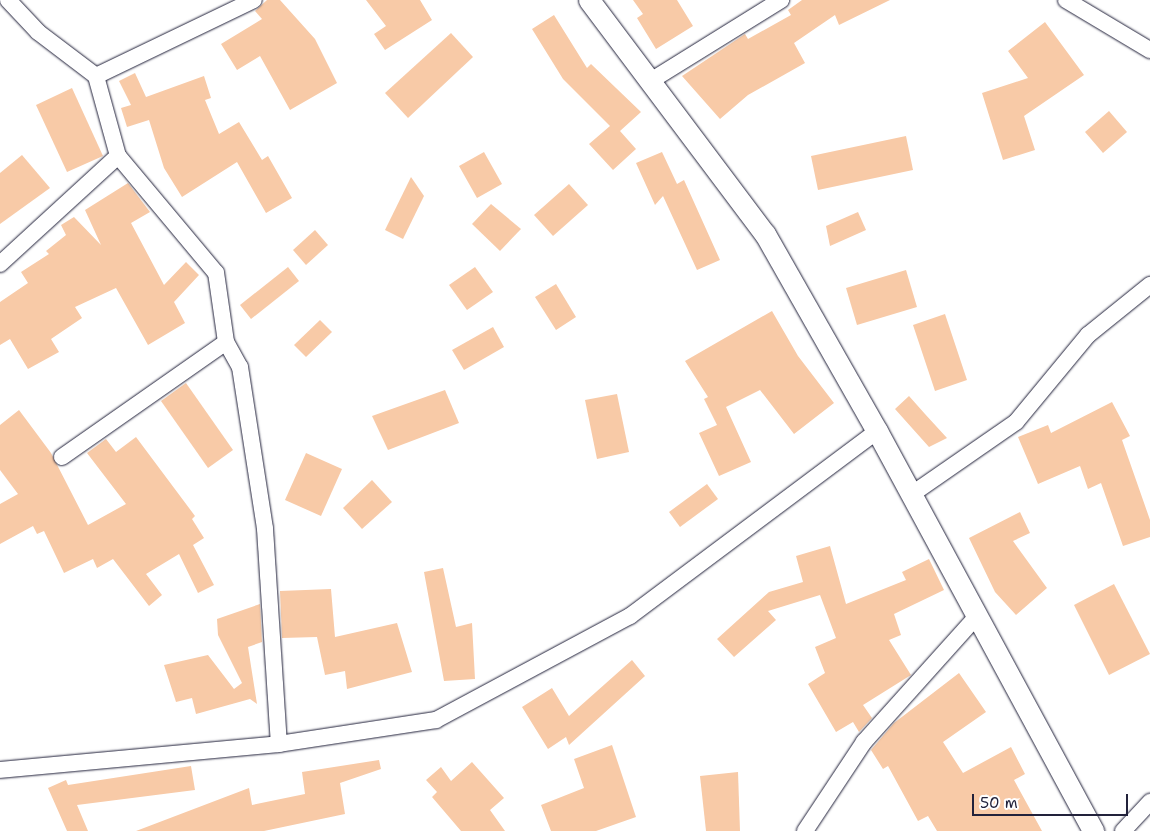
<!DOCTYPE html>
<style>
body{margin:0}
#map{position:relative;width:1150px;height:831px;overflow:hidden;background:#fff;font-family:"Shantell Sans",sans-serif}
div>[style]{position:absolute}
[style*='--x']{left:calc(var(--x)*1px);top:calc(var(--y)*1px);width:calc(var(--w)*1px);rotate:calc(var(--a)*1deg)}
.building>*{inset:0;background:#f8caa7}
.roads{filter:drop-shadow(0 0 1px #22223b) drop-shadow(0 0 1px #22223b)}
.minor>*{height:16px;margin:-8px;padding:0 8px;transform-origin:8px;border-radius:8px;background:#fff}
.tertiary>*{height:21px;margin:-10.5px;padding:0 10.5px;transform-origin:10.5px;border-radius:10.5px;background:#fff}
span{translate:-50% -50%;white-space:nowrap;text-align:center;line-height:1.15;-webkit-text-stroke:4px #fff;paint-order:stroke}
.scale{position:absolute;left:972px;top:794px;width:156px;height:22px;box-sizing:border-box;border:2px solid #22223b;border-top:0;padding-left:6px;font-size:15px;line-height:18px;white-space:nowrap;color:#22223b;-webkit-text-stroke:4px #fff;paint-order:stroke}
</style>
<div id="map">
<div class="building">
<div style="clip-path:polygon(267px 0,280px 0,315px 39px,337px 83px,290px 110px,260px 56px,237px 70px,221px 44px,262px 19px,255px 11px)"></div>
<div style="clip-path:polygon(366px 0,420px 0,432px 20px,385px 50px,374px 34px,386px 26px)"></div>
<div style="clip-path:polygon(633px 0,677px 0,693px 26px,656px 49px,637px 18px,643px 14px)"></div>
<div style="clip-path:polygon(802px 0,890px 0,839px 25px,835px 15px,794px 43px,805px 63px,748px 95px,720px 119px,682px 76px,745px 34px,748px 39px,791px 15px,788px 10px)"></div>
<div style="clip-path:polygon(554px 15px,587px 68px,591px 64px,641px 112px,620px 131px,636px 149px,613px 170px,589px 144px,610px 126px,563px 79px,532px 29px)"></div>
<div style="clip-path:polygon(1045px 22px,1084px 75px,1024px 116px,1035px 150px,1003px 160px,982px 93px,1028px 78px,1008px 51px)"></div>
<div style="clip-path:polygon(451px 33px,473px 57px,408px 118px,385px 93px)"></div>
<div style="clip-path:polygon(135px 73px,146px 97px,204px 76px,211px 98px,205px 100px,219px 134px,239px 122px,262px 160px,268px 156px,292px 198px,266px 213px,237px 162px,182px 197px,164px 168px,149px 120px,127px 127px,121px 108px,131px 105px,119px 81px)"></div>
<div style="clip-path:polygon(72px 88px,103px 156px,67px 172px,36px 105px)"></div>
<div style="clip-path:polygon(1109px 111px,1127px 132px,1103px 153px,1085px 132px)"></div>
<div style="clip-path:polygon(906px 136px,913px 170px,818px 190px,811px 156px)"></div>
<div style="clip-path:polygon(484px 152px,502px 184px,477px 198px,459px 166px)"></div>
<div style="clip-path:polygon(662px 152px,677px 184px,684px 180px,720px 260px,697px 270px,663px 196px,655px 205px,636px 163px)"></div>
<div style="clip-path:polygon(22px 155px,50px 188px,0 224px,0 173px)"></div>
<div style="clip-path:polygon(411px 177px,424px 196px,403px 239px,385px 230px)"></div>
<div style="clip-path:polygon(128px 183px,150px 212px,131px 223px,164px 285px,186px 262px,199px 275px,174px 302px,185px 323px,148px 345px,116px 288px,75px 307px,82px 318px,51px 339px,59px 352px,28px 369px,10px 339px,0 345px,0 302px,28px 283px,21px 272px,49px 254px,46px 251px,66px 235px,61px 225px,74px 217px,101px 245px,85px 210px)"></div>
<div style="clip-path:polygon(569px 184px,588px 205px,553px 236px,534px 215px)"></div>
<div style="clip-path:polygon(491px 204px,521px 229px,500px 251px,472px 224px)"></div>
<div style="clip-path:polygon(858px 212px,866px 230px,830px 246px,826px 226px)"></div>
<div style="clip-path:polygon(315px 230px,328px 245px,306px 265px,293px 250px)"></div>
<div style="clip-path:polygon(288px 267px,299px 281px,251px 319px,240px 305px)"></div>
<div style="clip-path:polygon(475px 267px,493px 292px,467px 310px,449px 285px)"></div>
<div style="clip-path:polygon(906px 270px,917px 307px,857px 325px,846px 288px)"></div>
<div style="clip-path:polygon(556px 284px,576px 317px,556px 330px,535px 297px)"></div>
<div style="clip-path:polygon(772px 311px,798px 356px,834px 403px,794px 434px,760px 390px,726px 407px,751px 462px,719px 476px,699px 433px,717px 425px,704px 399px,708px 397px,685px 361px)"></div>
<div style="clip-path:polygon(945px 314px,967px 380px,935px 391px,913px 325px)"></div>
<div style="clip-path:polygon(320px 320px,332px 332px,306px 357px,294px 345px)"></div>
<div style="clip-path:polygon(493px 327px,504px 347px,464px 370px,452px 350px)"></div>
<div style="clip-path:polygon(186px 383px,233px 450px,208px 468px,161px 401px)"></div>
<div style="clip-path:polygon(445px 390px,459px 423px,388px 450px,372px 416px)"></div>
<div style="clip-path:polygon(617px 394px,629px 452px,597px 459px,585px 400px)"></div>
<div style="clip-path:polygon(909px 396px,925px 414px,947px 438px,929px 447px,895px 409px)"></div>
<div style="clip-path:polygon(1112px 402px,1130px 436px,1122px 440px,1150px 520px,1150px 537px,1123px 546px,1101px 483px,1088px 489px,1080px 466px,1038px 484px,1018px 437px,1048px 425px,1051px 433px)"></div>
<div style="clip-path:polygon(19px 410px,51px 453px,88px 525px,126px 504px,87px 453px,106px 439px,116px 452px,136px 437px,195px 516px,192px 519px,204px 538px,193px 545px,214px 585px,198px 593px,179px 554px,146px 574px,162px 595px,149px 606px,113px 559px,97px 568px,93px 559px,64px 573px,44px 531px,37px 534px,33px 526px,0 544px,0 504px,18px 494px,0 470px,0 425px)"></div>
<div style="clip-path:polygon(306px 453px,342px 469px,321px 516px,285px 500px)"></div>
<div style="clip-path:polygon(372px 480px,392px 502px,362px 529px,343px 508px)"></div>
<div style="clip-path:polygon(707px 484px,718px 499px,680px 527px,669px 512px)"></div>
<div style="clip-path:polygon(1020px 512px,1030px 533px,1013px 541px,1047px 588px,1016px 615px,995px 592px,969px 538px)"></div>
<div style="clip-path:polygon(830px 546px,846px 604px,906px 580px,902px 572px,929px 559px,944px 590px,894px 614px,901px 635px,889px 640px,911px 675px,863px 705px,872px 718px,859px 732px,853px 722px,836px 732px,808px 684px,825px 673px,815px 647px,836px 638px,820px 595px,768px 611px,776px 620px,734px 657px,717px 639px,769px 592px,803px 582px,796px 556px)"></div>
<div style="clip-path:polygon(443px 568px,456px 627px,472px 623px,475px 679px,444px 681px,424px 572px)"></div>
<div style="clip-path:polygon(1114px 584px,1150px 654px,1109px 675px,1074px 605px)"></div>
<div style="clip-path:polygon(331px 589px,335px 637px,397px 623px,412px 672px,347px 689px,345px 671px,325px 675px,317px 637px,282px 638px,280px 591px)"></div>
<div style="clip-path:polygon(260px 604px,262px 642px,248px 647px,257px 704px,250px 699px,196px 714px,192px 698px,176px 702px,164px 665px,208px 655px,234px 689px,242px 683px,218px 635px,217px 619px)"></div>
<div style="clip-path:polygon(632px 660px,645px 676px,569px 745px,566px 737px,548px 749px,522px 707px,552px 688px,569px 716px)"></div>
<div style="clip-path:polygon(959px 673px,986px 712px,943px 742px,963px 773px,1011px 747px,1025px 774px,1014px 780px,1042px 831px,937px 831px,928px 816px,918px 821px,888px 766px,883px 769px,871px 750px,894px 723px)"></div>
<div style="clip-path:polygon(612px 745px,636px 817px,596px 831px,551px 831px,541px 805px,584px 788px,574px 759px)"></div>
<div style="clip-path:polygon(379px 760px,381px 769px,340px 783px,345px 814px,264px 831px,136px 831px,249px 788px,252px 805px,305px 794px,302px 772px)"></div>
<div style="clip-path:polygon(472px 762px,504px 798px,490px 810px,505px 831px,461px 831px,432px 797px,437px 792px,426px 780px,441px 767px,451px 781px)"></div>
<div style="clip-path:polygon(191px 766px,195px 790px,77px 805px,88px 831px,67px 831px,48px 788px,66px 780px,68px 785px)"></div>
<div style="clip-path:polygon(738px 772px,740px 831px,706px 831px,700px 776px)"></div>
</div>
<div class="roads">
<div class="minor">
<div style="--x:8;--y:0;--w:44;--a:46.8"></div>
<div style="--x:38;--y:32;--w:73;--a:37.2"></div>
<div style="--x:96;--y:76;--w:175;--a:-25.7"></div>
<div style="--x:1066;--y:0;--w:98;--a:30.8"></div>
<div style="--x:652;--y:80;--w:152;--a:-31.8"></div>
<div style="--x:0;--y:264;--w:160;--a:-42.5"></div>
<div style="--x:226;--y:342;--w:29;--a:61"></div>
<div style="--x:240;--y:367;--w:164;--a:81.2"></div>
<div style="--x:265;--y:529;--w:215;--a:86.3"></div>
<div style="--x:62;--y:457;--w:200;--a:-35"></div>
<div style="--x:226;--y:342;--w:70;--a:-98.2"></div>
<div style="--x:216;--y:273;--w:153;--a:-129.9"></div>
<div style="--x:118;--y:156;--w:83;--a:-105.4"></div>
<div style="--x:912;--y:494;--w:126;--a:-34.7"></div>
<div style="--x:1016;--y:422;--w:113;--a:-50.4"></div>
<div style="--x:1088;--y:335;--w:80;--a:-38.9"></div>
<div style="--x:0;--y:770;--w:280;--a:-5.3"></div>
<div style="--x:279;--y:744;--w:159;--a:-8.7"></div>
<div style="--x:436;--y:720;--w:220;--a:-28.2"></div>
<div style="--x:630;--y:616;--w:309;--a:-36.8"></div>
<div style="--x:805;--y:831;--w:107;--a:-56.5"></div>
<div style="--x:864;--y:742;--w:169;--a:-48.1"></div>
<div style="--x:1123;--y:831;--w:40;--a:-47"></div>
</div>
<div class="tertiary">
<div style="--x:589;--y:0;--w:293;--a:53.1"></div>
<div style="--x:765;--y:234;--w:227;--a:60.4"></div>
<div style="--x:877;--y:431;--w:455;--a:61.6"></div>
</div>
</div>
<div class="scale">50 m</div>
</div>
